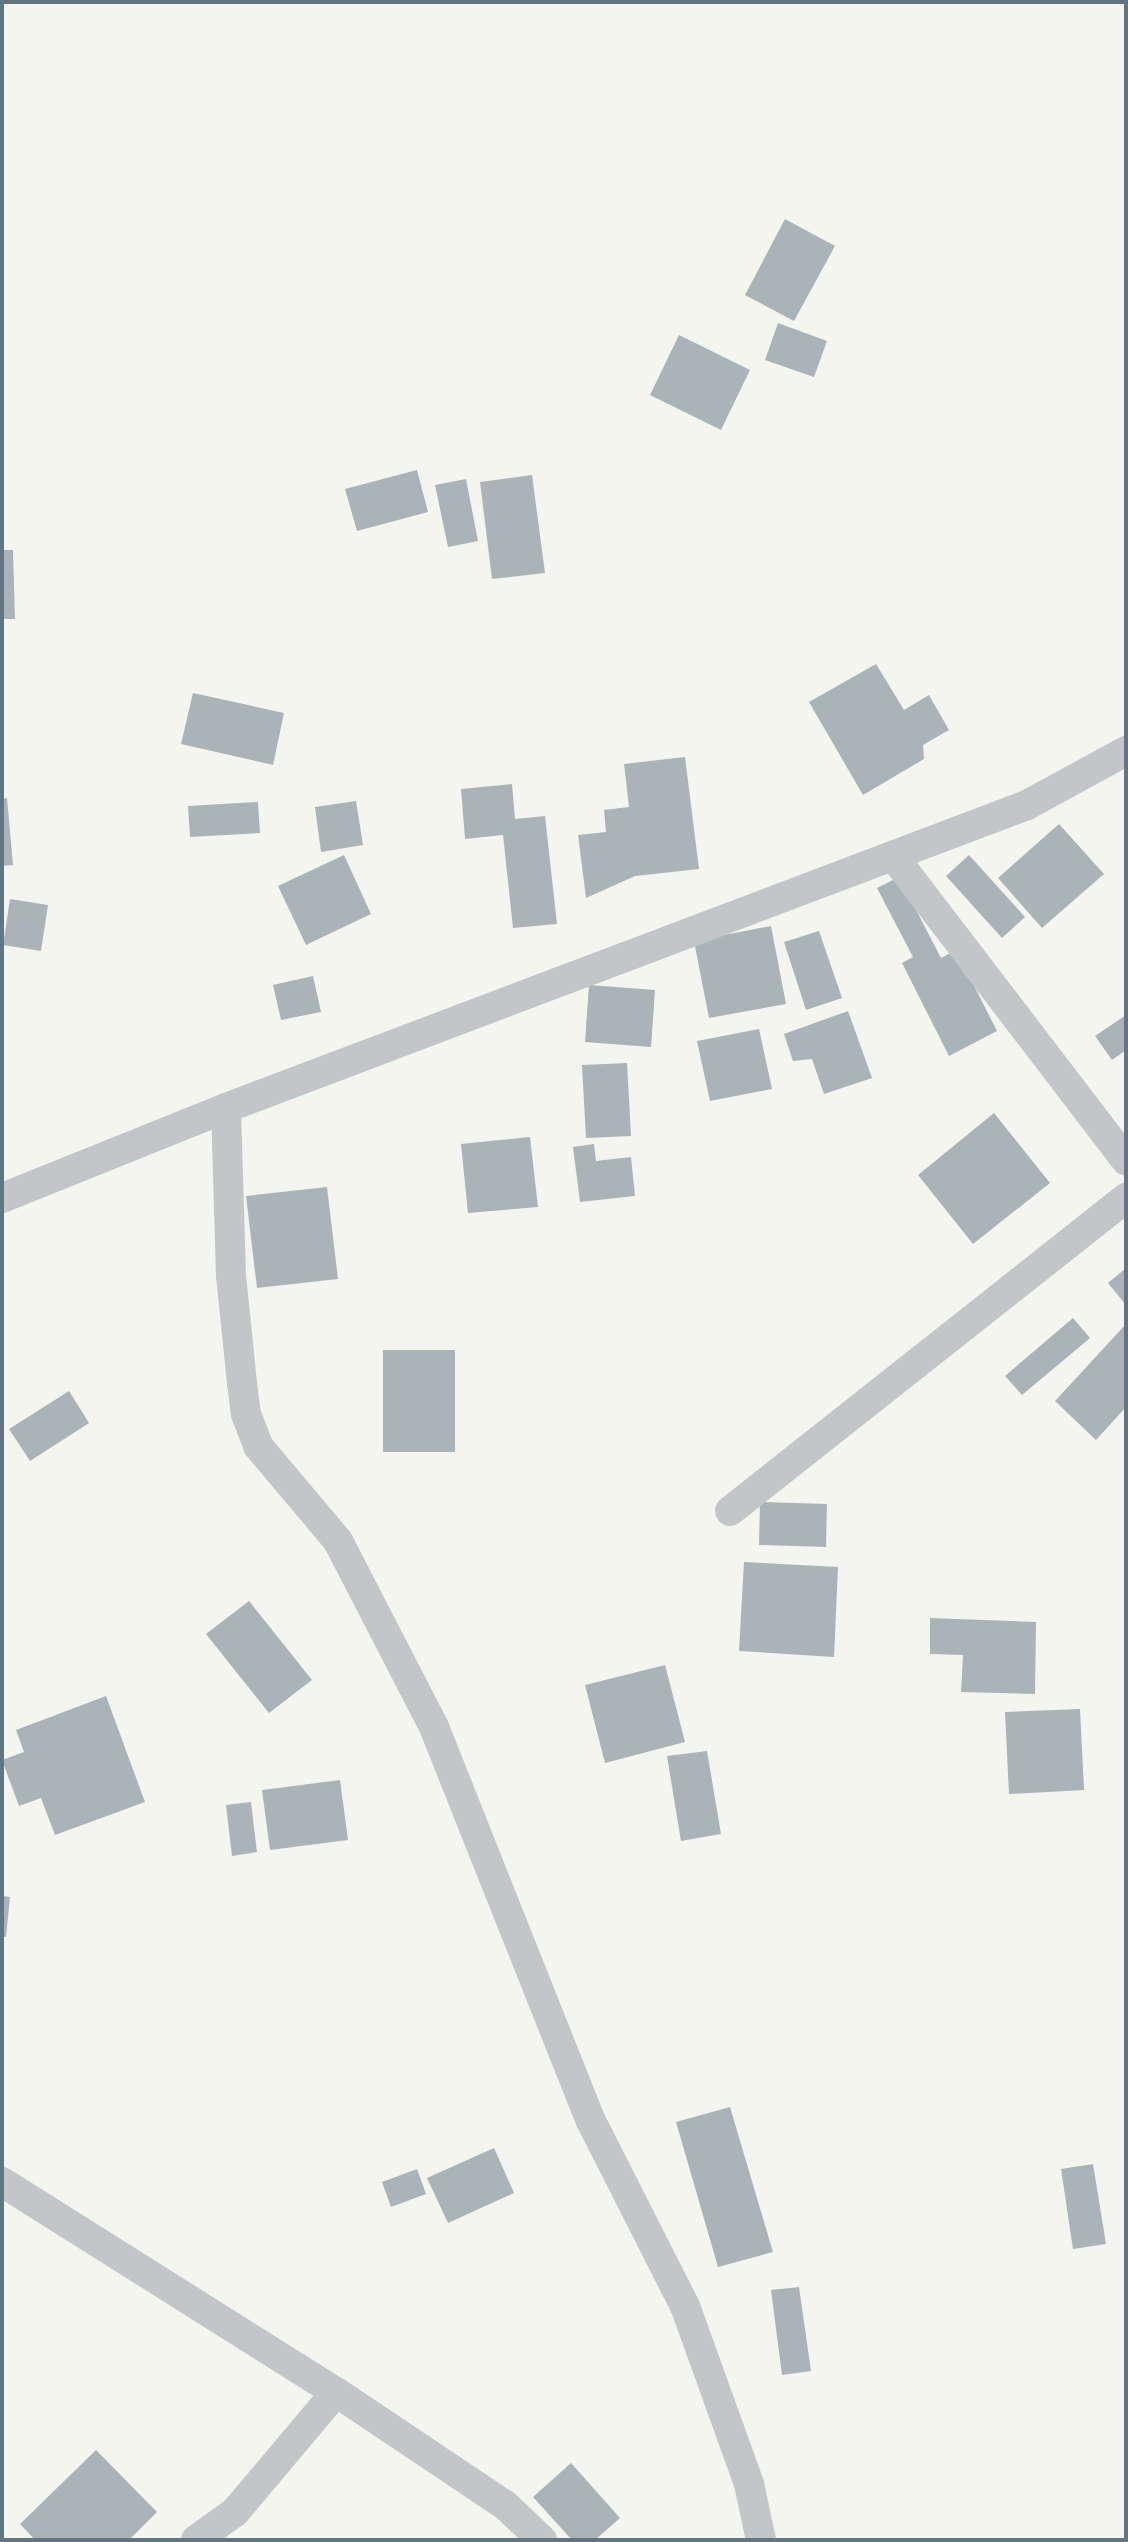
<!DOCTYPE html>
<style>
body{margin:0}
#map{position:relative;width:1128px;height:2542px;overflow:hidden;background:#f5f5f0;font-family:"DM Sans",sans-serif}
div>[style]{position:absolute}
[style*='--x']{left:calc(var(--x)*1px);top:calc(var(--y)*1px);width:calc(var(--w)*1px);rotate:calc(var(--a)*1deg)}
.building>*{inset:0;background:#aab3b7}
.minor>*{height:30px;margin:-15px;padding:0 15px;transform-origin:15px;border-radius:15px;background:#c2c6c9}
span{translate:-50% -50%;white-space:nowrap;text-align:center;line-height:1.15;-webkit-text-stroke:8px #fff;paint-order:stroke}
.frame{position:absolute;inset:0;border:4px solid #627583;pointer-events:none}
</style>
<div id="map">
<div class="building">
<div style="clip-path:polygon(785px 219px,835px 246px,794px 321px,745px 295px)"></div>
<div style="clip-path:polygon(778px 323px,827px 341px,814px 377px,765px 360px)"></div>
<div style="clip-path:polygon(679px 335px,750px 370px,721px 430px,650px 395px)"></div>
<div style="clip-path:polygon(417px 470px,428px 512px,357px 531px,345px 489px)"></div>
<div style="clip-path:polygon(532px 475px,545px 573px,492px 579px,480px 482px)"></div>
<div style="clip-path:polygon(466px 479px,478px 541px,448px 547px,435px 485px)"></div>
<div style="clip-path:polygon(2px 550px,13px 550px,15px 619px,2px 619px)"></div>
<div style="clip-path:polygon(876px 664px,904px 710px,929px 695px,949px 730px,923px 745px,924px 759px,863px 795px,809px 702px)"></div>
<div style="clip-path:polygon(193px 693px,284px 713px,273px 765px,181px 744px)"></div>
<div style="clip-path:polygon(685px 757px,699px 869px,635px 876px,586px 898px,578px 835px,606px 832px,604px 810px,629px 807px,624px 764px)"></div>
<div style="clip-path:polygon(512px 784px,515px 819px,545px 816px,557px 924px,513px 928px,503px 835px,465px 839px,461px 789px)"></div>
<div style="clip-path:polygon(7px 798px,13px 865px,2px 866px,2px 799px)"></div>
<div style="clip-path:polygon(356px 801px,363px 845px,321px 852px,315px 807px)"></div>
<div style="clip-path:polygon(258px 802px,260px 833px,190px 837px,188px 806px)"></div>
<div style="clip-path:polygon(1059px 824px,1104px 874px,1042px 928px,998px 878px)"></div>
<div style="clip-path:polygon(344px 855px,371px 914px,306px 945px,278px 886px)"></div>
<div style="clip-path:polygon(969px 855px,1025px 917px,1002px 938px,946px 876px)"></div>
<div style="clip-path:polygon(899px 877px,941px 958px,956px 950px,997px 1031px,949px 1056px,902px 963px,913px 957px,877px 888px)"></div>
<div style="clip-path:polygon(10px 899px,48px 905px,41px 951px,3px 945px)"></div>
<div style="clip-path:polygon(771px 926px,786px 1004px,709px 1018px,694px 941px)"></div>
<div style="clip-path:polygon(819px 931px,842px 998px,806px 1010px,784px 942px)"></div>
<div style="clip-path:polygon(313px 976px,321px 1012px,281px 1020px,273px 985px)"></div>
<div style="clip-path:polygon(589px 985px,655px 990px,651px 1047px,585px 1042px)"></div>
<div style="clip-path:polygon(848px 1011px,872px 1078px,824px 1094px,812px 1059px,793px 1061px,784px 1034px)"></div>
<div style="clip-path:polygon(1126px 1015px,1126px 1050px,1112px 1060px,1095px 1036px)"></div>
<div style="clip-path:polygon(759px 1029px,772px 1089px,710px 1101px,697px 1041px)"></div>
<div style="clip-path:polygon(627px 1063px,631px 1136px,586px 1138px,582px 1065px)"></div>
<div style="clip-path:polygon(994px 1113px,1050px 1183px,973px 1244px,918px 1175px)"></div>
<div style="clip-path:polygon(530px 1137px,538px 1207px,468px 1213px,461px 1144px)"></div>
<div style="clip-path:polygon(594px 1144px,596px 1161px,631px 1157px,635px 1196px,580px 1202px,573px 1147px)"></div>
<div style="clip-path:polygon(327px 1187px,338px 1279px,257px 1288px,246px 1196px)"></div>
<div style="clip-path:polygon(1126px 1268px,1126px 1305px,1108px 1283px)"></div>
<div style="clip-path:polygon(1073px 1318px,1090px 1338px,1022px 1395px,1005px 1376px)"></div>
<div style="clip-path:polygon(1126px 1324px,1126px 1407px,1096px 1440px,1055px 1401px)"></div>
<div style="clip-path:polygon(383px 1350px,455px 1350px,455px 1452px,383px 1452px)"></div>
<div style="clip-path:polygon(69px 1391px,89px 1423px,30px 1461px,9px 1429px)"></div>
<div style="clip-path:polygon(760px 1502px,827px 1504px,826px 1547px,759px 1545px)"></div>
<div style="clip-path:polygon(744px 1562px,838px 1567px,834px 1657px,739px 1651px)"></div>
<div style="clip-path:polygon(249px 1601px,312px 1680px,269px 1713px,206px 1634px)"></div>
<div style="clip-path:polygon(930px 1618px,1036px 1622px,1035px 1694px,961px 1692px,963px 1655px,930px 1654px)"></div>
<div style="clip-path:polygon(665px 1665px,685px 1742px,605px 1763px,585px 1685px)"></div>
<div style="clip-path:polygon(106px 1696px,145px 1802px,55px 1835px,41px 1798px,19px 1806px,2px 1760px,24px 1752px,16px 1730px)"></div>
<div style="clip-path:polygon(1080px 1709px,1084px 1790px,1009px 1794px,1005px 1712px)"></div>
<div style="clip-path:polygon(707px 1751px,721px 1834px,681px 1841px,667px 1756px)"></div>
<div style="clip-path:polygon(340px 1780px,348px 1840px,270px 1850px,262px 1790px)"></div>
<div style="clip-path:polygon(251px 1802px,257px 1852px,232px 1856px,226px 1805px)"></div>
<div style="clip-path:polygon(2px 1896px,10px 1897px,6px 1937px,2px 1936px)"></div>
<div style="clip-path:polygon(730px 2107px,773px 2252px,718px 2267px,676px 2122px)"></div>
<div style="clip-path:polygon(494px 2148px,514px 2193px,448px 2223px,427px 2178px)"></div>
<div style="clip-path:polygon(1093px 2164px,1106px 2244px,1073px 2249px,1061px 2169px)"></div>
<div style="clip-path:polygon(417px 2169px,426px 2194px,391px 2207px,382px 2182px)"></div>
<div style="clip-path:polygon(799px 2287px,811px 2371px,782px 2375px,771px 2290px)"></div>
<div style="clip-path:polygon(96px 2450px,157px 2512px,129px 2540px,35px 2540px,20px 2524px)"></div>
<div style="clip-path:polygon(571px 2463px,620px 2518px,595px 2540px,572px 2540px,533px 2497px)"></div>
</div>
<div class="minor">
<div style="--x:894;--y:857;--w:382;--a:52.6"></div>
<div style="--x:226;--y:1108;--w:167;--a:88.3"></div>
<div style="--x:231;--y:1275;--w:109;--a:84.2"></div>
<div style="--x:242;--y:1383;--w:31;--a:83"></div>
<div style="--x:246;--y:1414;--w:34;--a:69"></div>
<div style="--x:258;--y:1446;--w:124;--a:49.9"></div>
<div style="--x:338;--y:1541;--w:209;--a:62.7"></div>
<div style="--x:434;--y:1727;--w:424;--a:68.3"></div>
<div style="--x:591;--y:2121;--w:208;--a:63.1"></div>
<div style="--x:685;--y:2306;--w:189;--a:70.2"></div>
<div style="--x:749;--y:2484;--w:57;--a:77.9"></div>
<div style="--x:2;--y:1198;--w:241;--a:-21.9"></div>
<div style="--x:226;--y:1108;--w:856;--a:-20.72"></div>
<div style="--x:1027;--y:805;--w:113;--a:-28.6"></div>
<div style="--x:730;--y:1511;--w:505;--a:-38.32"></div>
<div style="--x:2;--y:2182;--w:395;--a:32.2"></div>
<div style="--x:336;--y:2392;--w:203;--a:33.8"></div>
<div style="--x:505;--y:2505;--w:51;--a:43.4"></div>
<div style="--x:196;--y:2540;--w:48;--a:-35.7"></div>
<div style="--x:235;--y:2512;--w:157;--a:-49.9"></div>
</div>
<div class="frame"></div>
</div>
